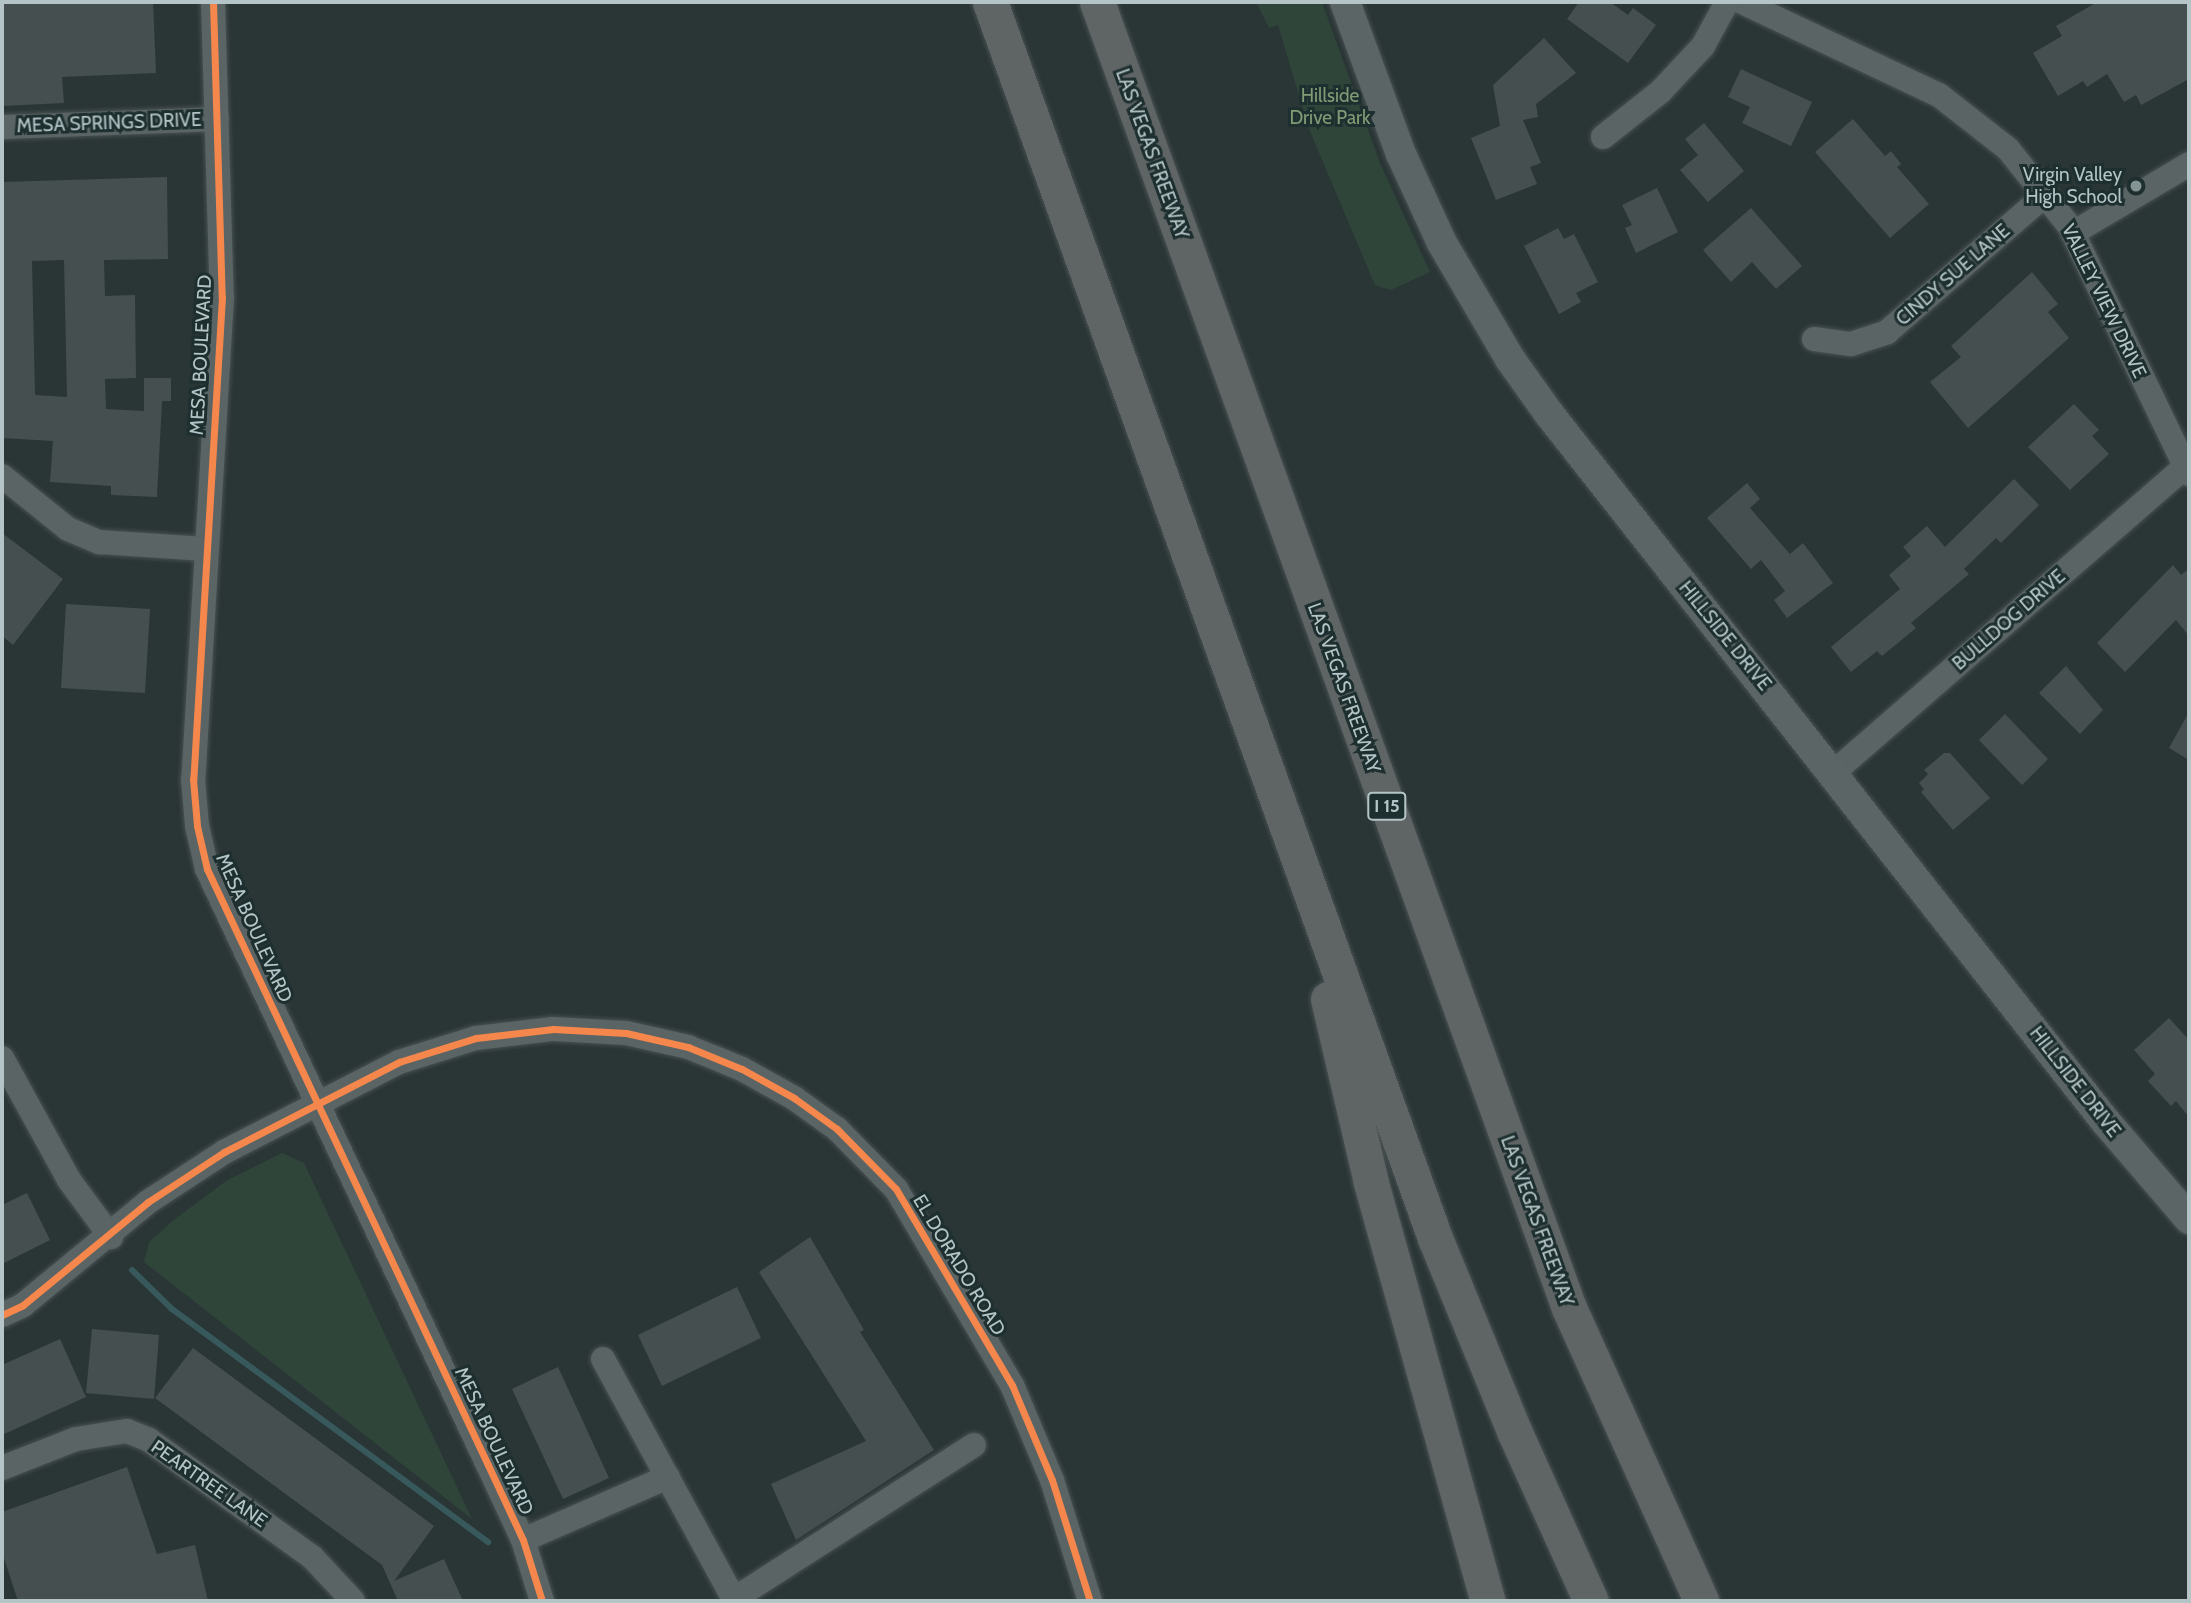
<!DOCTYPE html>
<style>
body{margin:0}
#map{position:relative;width:2191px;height:1603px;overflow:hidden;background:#2a3536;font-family:Cabin,sans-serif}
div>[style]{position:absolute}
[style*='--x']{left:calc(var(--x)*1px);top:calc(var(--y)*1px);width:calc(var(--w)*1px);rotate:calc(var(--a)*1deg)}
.green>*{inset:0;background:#30453a}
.stream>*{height:6px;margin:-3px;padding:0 3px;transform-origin:3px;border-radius:3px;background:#38595b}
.building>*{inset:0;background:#464f4f}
.roads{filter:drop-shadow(0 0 2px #485051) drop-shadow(0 0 2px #485051)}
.minor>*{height:24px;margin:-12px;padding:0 12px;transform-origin:12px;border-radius:12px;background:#5a6464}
.major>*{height:30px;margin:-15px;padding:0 15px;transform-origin:15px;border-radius:15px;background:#5c6566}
.highway>*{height:35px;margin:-17.5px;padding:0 17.5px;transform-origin:17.5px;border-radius:17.5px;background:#5f6465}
.cycleway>*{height:7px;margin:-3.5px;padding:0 3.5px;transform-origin:3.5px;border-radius:3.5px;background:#f5874c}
.dots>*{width:19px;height:19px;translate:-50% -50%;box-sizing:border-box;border:4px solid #1e2f30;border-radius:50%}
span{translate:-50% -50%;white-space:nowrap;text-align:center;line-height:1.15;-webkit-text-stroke:6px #1e2f30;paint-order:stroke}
.shield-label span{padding:2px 5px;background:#1e2f30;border:2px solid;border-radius:5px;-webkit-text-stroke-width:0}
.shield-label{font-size:18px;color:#b5c5c7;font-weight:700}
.park-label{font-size:19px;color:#819b75}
.street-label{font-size:19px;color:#b5c5c7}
.poi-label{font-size:19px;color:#b5c5c7}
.right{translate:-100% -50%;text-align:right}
.frame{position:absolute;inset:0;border:4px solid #b5c5c7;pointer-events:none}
</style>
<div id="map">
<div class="green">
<div style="clip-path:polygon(1256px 2px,1322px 2px,1380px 163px,1430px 272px,1391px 290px,1375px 285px,1309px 129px,1278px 25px,1269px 28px)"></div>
<div style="clip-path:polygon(282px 1153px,304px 1163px,472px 1519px,144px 1262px,149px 1242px,175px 1219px,226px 1181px)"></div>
</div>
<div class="stream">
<div style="--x:132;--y:1270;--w:56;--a:44.3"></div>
<div style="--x:172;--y:1309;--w:393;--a:36.4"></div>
</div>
<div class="building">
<div style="clip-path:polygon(2px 2px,153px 2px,156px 73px,62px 77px,64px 103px,2px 106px)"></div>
<div style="clip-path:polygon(1579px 2px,1610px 2px,1628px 15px,1633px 8px,1656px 25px,1628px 63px,1567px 19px)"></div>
<div style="clip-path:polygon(2097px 2px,2189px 2px,2189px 79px,2141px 105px,2136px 95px,2124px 102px,2107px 74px,2087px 87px,2083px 81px,2058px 96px,2033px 53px,2062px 36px,2056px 26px)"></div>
<div style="clip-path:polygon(1544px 38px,1576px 73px,1536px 104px,1538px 117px,1523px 120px,1541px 163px,1530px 167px,1537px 184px,1496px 200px,1471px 138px,1500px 126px,1493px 85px)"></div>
<div style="clip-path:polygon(1741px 69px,1812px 102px,1791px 146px,1742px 123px,1750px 107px,1728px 97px)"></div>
<div style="clip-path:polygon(1853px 119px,1885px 156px,1891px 151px,1901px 164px,1897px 167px,1929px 204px,1890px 238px,1815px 152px)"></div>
<div style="clip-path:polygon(1704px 123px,1744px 171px,1708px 202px,1680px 170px,1698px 155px,1685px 139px)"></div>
<div style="clip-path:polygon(evenodd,167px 177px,168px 259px,104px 260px,105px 296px,135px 295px,136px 378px,105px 379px,106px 409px,144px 411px,144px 378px,171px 378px,171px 401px,162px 401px,157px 497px,111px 495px,111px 486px,50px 482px,53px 441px,2px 438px,2px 182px,167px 177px,64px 260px,67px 397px,35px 395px,32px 261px,64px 260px)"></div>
<div style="clip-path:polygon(1657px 188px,1678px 232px,1636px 253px,1625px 228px,1632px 225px,1622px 205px)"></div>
<div style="clip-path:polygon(1751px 208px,1802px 266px,1776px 289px,1752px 262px,1731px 282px,1703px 250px)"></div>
<div style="clip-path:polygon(1558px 228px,1564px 239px,1574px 234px,1598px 282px,1576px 293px,1581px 302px,1559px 314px,1524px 246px)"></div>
<div style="clip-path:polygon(2032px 272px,2058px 304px,2048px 312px,2069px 338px,1968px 428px,1930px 382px,1961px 357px,1951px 346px)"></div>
<div style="clip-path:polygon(2074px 404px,2099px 430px,2092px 436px,2109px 454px,2070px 490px,2028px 447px)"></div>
<div style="clip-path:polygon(2014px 479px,2039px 505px,2001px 543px,1996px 538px,1964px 569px,1969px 574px,1911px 623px,1916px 628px,1882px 656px,1877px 651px,1851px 672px,1831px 647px,1900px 589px,1889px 575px,1911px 556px,1903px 547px,1927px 526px,1945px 547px)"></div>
<div style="clip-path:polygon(1747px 483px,1760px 499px,1750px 508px,1790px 554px,1803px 543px,1833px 583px,1787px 618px,1774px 600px,1785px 591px,1761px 560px,1751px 569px,1707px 518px)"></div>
<div style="clip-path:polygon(2px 533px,63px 579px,13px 645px,2px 636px)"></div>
<div style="clip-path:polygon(2173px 565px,2181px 575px,2189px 569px,2189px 636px,2176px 620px,2125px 672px,2097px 643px)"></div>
<div style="clip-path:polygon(66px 604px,150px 609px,145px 693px,61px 688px)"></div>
<div style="clip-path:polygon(2066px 666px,2103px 710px,2080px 734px,2039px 693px)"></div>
<div style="clip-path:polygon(2189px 712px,2189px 760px,2169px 748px)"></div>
<div style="clip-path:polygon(2005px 714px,2048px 759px,2022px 785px,1979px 740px)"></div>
<div style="clip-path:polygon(1944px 753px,1950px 753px,1990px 798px,1953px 830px,1921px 792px,1924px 789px,1919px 783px,1928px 774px,1924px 770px)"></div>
<div style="clip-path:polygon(2169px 1018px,2189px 1040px,2189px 1117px,2176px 1101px,2171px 1106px,2148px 1081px,2155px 1074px,2134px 1050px)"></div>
<div style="clip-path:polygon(27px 1193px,50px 1240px,2px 1264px,2px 1205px)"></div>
<div style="clip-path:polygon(810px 1237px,864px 1330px,860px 1332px,934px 1450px,796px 1540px,771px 1484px,866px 1441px,759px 1272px)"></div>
<div style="clip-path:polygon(737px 1287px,761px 1338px,662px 1386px,638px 1335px)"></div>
<div style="clip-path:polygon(92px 1329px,159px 1335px,154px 1399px,86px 1393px)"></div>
<div style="clip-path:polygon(60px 1339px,86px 1397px,2px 1435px,2px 1365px)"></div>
<div style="clip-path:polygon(193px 1348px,434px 1526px,394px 1581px,444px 1559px,463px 1601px,398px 1601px,382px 1565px,155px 1398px)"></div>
<div style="clip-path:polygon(558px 1367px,609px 1478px,563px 1499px,512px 1389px)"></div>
<div style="clip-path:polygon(127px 1467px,157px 1554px,195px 1545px,208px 1601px,18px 1601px,2px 1552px,2px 1512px)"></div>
</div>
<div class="roads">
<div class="minor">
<div style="--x:213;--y:2;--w:295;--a:88.3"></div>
<div style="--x:222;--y:297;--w:483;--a:93.4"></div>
<div style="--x:193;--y:779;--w:47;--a:85.1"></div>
<div style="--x:197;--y:826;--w:44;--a:76.9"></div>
<div style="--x:207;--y:869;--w:659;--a:64.76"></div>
<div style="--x:488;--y:1465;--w:83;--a:65"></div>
<div style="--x:523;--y:1540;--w:64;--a:72.7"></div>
<div style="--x:1742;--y:2;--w:218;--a:25.3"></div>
<div style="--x:1939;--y:95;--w:88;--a:38"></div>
<div style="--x:2008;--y:149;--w:100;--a:51.5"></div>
<div style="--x:2070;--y:227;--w:274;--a:64.3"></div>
<div style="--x:2;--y:127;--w:215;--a:-2.1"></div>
<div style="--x:1603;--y:137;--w:73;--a:-38.3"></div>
<div style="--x:1660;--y:92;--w:63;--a:-46.9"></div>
<div style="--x:1703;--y:46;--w:50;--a:-61.4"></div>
<div style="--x:2073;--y:233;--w:135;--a:-30.7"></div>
<div style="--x:1814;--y:339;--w:37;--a:8"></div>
<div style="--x:1851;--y:344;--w:38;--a:-18"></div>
<div style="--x:1887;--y:332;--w:209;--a:-40.9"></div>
<div style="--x:2;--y:476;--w:85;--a:38.8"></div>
<div style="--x:68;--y:529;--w:34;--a:23"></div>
<div style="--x:99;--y:542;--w:107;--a:3.7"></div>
<div style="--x:1834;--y:772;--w:471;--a:-41"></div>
<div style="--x:2;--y:1058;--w:139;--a:61.2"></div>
<div style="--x:69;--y:1180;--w:71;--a:53.6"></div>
<div style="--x:2;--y:1315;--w:23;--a:-25"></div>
<div style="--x:23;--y:1305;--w:162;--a:-39.5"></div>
<div style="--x:148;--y:1202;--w:91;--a:-33.3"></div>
<div style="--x:224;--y:1152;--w:197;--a:-27.2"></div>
<div style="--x:399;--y:1062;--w:81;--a:-17.3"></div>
<div style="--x:476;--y:1038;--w:78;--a:-6.7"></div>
<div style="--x:553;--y:1029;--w:73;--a:3.1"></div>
<div style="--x:626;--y:1033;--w:64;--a:12.7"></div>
<div style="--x:688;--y:1047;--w:58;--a:22.2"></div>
<div style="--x:742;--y:1069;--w:60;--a:29.1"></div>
<div style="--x:794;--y:1098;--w:53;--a:35.8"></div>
<div style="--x:837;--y:1129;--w:84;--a:45.5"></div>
<div style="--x:896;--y:1189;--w:228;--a:59.4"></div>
<div style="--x:1012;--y:1385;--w:103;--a:67.2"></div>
<div style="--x:1052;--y:1480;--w:127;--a:72.6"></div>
<div style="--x:603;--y:1359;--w:273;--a:61.4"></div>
<div style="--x:734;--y:1599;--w:285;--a:-32.7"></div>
<div style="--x:2;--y:1468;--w:79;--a:-21.4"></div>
<div style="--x:76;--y:1439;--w:52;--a:-8.9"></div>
<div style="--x:127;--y:1431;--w:24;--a:22"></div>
<div style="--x:149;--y:1440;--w:201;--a:35.7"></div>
<div style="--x:312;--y:1557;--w:60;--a:47"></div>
<div style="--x:523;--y:1540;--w:158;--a:-23.5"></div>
</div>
<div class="major">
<div style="--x:1345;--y:2;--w:162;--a:69.8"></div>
<div style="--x:1401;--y:154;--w:98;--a:65.3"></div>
<div style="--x:1442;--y:243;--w:134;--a:59.6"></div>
<div style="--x:1510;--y:359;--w:69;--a:54.5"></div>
<div style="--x:1550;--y:415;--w:899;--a:51.82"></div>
<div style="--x:2106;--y:1122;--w:128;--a:49.4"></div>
</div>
<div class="highway">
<div style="--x:990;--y:2;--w:1314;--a:70.2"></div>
<div style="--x:1435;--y:1238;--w:211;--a:67.7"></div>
<div style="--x:1515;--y:1433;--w:184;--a:65.7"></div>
<div style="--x:1097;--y:2;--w:1389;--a:70.13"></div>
<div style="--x:1569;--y:1308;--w:321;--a:65.7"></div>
<div style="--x:1328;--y:999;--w:189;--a:76.8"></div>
<div style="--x:1371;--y:1183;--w:434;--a:74.4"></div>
</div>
</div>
<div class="cycleway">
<div style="--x:213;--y:2;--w:295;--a:88.3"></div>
<div style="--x:222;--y:297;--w:483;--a:93.4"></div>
<div style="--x:193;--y:779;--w:47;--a:85.1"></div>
<div style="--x:197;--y:826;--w:44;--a:76.9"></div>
<div style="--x:207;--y:869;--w:659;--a:64.76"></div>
<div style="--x:488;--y:1465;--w:83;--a:65"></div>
<div style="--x:523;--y:1540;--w:64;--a:72.7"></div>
<div style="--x:2;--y:1315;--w:23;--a:-25"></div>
<div style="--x:23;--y:1305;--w:162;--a:-39.5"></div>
<div style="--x:148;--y:1202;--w:91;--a:-33.3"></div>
<div style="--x:224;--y:1152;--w:197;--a:-27.2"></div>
<div style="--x:399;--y:1062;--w:81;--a:-17.3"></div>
<div style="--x:476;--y:1038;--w:78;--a:-6.7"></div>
<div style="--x:553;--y:1029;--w:73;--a:3.1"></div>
<div style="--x:626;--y:1033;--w:64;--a:12.7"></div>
<div style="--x:688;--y:1047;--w:58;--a:22.2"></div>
<div style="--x:742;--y:1069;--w:60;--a:29.1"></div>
<div style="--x:794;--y:1098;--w:53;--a:35.8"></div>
<div style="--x:837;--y:1129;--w:84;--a:45.5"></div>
<div style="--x:896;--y:1189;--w:228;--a:59.4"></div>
<div style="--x:1012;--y:1385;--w:103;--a:67.2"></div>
<div style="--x:1052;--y:1480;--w:127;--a:72.6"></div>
</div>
<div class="dots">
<div style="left:2136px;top:186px;background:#849394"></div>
</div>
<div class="shield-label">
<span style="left:1387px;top:806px">I 15</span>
</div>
<div class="park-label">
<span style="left:1330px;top:107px">Hillside<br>Drive Park</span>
</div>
<div class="street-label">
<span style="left:109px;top:123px;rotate:-2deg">MESA SPRINGS DRIVE</span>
<span style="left:1152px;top:154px;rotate:70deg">LAS VEGAS FREEWAY</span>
<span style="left:1953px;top:275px;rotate:-41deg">CINDY SUE LANE</span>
<span style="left:2104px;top:301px;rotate:64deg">VALLEY VIEW DRIVE</span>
<span style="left:201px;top:355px;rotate:-87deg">MESA BOULEVARD</span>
<span style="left:2009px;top:620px;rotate:-41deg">BULLDOG DRIVE</span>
<span style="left:1725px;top:636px;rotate:51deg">HILLSIDE DRIVE</span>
<span style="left:1344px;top:688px;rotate:70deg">LAS VEGAS FREEWAY</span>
<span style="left:254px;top:928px;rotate:66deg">MESA BOULEVARD</span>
<span style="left:2075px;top:1082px;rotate:52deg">HILLSIDE DRIVE</span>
<span style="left:1537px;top:1221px;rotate:70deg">LAS VEGAS FREEWAY</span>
<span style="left:959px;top:1265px;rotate:59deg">EL DORADO ROAD</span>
<span style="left:494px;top:1441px;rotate:65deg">MESA BOULEVARD</span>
<span style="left:209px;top:1484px;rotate:35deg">PEARTREE LANE</span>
</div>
<div class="poi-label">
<span class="right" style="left:2122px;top:186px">Virgin Valley<br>High School</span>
</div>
<div class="frame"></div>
</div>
